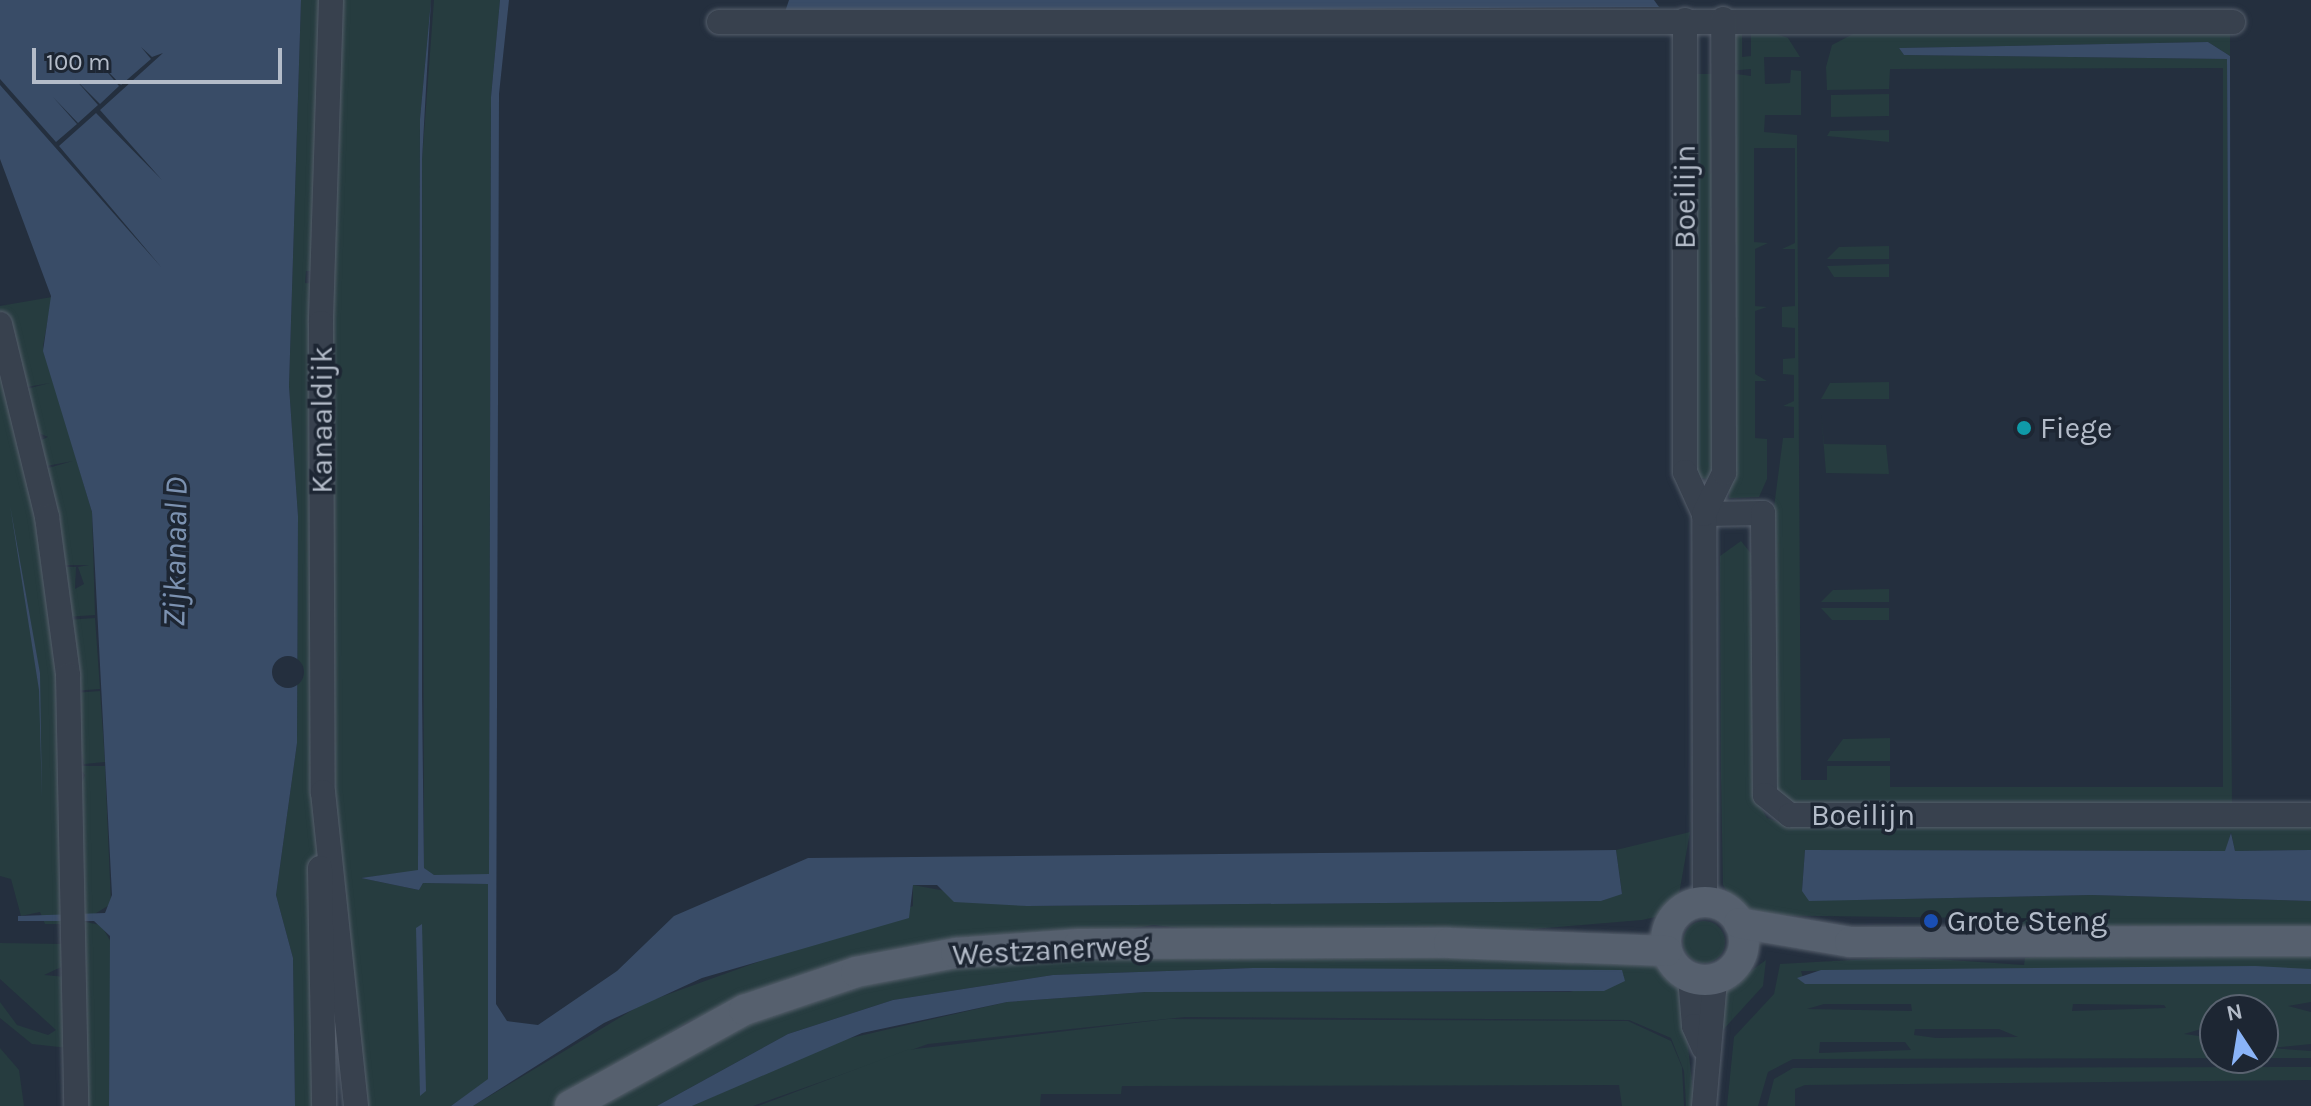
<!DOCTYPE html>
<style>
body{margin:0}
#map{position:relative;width:2311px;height:1106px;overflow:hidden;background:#242f3e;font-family:Karla,sans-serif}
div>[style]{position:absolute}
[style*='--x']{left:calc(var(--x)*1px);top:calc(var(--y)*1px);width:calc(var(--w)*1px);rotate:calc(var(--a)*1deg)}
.green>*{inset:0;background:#263c3f}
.round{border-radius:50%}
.water>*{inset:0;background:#394c67}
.pier>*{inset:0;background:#242f3e}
.roads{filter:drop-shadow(0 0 2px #565f6c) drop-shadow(0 0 2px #565f6c)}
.minor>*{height:24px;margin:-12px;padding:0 12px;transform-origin:12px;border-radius:12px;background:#38414e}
.major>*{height:30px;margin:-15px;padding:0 15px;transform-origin:15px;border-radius:15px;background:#56606e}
.major>.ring{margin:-15px;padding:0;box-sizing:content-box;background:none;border:30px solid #56606e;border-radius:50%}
.dots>*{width:22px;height:22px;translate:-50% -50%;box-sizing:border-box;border:4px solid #1d2633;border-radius:50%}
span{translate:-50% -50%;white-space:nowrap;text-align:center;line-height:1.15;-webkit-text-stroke:7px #1d2633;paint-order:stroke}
.street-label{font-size:30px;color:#b4bcc9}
.poi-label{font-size:30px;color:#b4bcc9}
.left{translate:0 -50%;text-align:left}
.water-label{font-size:32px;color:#7c92b1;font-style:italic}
.north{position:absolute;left:2199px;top:994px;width:80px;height:80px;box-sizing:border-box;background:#1d2633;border:2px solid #59626f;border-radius:50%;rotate:348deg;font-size:22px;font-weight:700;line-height:32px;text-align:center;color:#b4bcc9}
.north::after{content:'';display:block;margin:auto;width:28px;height:36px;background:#8ab4f8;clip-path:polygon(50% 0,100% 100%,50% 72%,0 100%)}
.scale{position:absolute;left:32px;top:48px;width:250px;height:36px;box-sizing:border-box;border:4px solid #b4bcc9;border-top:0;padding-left:10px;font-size:24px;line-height:28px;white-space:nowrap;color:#b4bcc9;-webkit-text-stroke:6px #1d2633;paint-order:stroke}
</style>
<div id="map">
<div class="green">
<div style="clip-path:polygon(301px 0,327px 0,315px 115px,319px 271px,306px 271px,305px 283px,318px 284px,320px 1106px,295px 1106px,293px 958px,276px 895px,297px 743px,298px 516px,289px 386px)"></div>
<div style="clip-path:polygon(335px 0,431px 0,420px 119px,418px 871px,361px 878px,419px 890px,423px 883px,488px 884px,488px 1080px,451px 1106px,361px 1106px,330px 816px)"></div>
<div style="clip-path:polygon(434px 0,500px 0,491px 97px,489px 875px,431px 875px,424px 868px,422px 160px)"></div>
<div style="clip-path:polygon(1728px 32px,1742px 32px,1742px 57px,1751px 56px,1751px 32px,1771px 32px,1788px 38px,1800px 57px,1764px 57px,1765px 84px,1790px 83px,1791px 70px,1801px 71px,1801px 115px,1765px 115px,1764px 132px,1797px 135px,1801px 780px,1827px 780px,1827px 766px,1890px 766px,1890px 787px,2223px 787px,2223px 68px,1890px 69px,1889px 89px,1827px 90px,1826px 67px,1832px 45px,1855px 33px,2230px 32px,2230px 56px,2208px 42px,1899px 48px,1904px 55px,2227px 59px,2232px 805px,1792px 804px,1776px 794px,1773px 515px,1783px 438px,1794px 438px,1794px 407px,1783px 406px,1794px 401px,1794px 375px,1783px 374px,1783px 359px,1795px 358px,1795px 328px,1782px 327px,1782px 307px,1795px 306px,1795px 249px,1782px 249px,1795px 243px,1795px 148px,1754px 148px,1754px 242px,1768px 243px,1755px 249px,1755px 306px,1767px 307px,1755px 311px,1755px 374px,1767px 381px,1755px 381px,1755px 438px,1767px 439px,1767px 479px,1759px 497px,1729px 498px,1728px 73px,1751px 76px,1751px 69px,1728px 71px)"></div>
<div style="clip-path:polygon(1689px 74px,1718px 74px,1719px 470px,1708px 479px,1695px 477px)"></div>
<div style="clip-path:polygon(1889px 94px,1889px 116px,1831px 117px,1831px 95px)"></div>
<div style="clip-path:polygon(1889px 130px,1889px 142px,1827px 136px,1830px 131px)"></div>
<div style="clip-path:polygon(1889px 246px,1889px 259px,1827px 259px,1839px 247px)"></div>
<div style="clip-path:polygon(1889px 264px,1889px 277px,1834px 277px,1827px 266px)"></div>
<div style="clip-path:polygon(52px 297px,43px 346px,92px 512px,95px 615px,65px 617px,63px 567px,76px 567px,75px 589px,84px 584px,78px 567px,89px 565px,62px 565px,41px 470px,73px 461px,41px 467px,41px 440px,48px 437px,32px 430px,22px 390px,50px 383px,21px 388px,19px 352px,0 314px,0 306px)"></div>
<div style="clip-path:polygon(0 352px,55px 593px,72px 924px,45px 924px,40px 912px,21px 916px,11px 879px,0 876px)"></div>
<div style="clip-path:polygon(1889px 382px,1889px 399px,1821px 399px,1830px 383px)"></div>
<div style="clip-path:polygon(1821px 412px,1824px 444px,1886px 445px,1889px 474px,1826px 473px)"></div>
<div style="clip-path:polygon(1741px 541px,1753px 556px,1756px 800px,1767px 818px,1784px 824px,2311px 821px,2311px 850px,2235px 851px,2231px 832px,2226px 851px,1805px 850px,1802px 891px,1852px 900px,2091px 895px,2311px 901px,2311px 932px,2040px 932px,1982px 924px,1981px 918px,1743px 915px,1723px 885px,1721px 778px,1720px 556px)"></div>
<div style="clip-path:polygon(1889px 589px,1889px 602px,1821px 602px,1833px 590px)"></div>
<div style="clip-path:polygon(1821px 608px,1889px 608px,1889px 620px,1832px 620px)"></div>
<div style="clip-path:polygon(95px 618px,100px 689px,73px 691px,66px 620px)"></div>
<div style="clip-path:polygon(100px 691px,105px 762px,84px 764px,75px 716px,81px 703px,73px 693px)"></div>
<div style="clip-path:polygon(1890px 738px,1890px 761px,1827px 761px,1843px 739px)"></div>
<div style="clip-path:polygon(78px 766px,105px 766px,111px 904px,93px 915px,80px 915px,79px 789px,85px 775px)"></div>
<div style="clip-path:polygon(1690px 832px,1679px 894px,1664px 915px,1642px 920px,1495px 932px,1232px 934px,1154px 925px,772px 987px,688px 1022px,554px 1106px,473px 1106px,644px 1003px,913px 906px,913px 885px,1027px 906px,1601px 901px,1622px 893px,1616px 850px)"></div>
<div class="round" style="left:1683px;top:921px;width:42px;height:42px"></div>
<div style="clip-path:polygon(80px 921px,101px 925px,111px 942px,109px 1106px,79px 1106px)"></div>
<div style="clip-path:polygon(0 943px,62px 944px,72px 962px,44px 975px,66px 977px,68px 1048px,32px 1044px,0 1018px,0 1002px,17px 1025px,48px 1035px,56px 1030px,0 979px)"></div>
<div style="clip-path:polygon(evenodd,2095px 951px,2311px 951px,2311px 969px,1801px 971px,1805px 984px,2311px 984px,2311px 1002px,2288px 1006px,2311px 1012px,2311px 1044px,2271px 1048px,2311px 1051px,2311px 1058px,1793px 1059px,1768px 1072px,1758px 1106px,1727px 1106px,1734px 1037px,1774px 994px,1780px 964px,1906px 957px,2024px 965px,2025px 958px,2095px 951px,1911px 1004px,1912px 1011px,1807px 1009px,1824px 1004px,1911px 1004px,2095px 951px,2073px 1004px,2164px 1005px,2166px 1008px,2072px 1011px,2073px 1004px,2095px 951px,2215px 1010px,2263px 1010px,2263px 1058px,2215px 1058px,2215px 1038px,2184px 1034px,2215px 1025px,2215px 1010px,2095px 951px,1915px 1029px,1999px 1029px,2018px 1037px,1936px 1038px,1914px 1035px,1915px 1029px,2095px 951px,1820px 1042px,1905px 1042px,1911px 1050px,1819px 1053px,1820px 1042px)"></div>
<div style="clip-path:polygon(1373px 953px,1656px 963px,1681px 988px,1695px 1106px,1686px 1106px,1684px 1071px,1671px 1038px,1629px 1020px,1185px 1017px,928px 1044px,753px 1106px,692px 1106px,833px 1042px,1007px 1002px,1145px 992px,1570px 992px,1625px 975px,1253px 968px,1053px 975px,893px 1000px,788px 1034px,657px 1106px,590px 1106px,678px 1051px,809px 996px,990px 958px)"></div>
<div style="clip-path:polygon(1766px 960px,1763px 986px,1721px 1032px,1726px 989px)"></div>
<div style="clip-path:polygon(1168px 1019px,1628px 1021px,1671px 1041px,1682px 1067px,1684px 1106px,1622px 1106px,1619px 1085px,1122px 1086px,1121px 1094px,1041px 1094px,1040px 1106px,758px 1106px,907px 1050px)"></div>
<div style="clip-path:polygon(0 1048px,19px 1070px,24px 1106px,0 1106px)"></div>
<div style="clip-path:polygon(2311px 1067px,2311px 1080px,1805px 1085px,1795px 1089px,1795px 1106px,1767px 1106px,1774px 1079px,1793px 1068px)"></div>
</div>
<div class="water">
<div style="clip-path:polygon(0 0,301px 0,289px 386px,298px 516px,297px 743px,276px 895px,293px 958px,295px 1106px,109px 1106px,110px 936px,94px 921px,18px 921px,18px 916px,105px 913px,112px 895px,92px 512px,43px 351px,51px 296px,0 159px)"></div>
<div style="clip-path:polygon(431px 0,422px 160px,422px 693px,424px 868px,434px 875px,489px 874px,491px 97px,500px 0,509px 0,499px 94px,496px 1004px,507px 1021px,538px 1025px,617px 971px,674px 916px,808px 858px,1616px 850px,1622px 894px,1601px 901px,1027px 906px,954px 902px,937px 885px,913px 885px,909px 918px,702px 978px,604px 1023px,473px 1106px,451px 1106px,488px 1079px,488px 884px,423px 883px,419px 890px,361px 878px,418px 870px,420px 119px)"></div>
<div style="clip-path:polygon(789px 0,1654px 0,1659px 7px,785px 12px)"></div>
<div style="clip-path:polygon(2208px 42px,2230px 56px,2231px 787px,2227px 59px,1904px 55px,1899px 48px)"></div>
<div style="clip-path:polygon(10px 505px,40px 673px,42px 800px,39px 690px)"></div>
<div style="clip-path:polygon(2231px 833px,2235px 851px,2311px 850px,2311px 901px,2091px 895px,1809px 901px,1802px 891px,1805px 850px,2225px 851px)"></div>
<div style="clip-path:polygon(422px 924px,426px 1091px,420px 1096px,416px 928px)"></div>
<div style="clip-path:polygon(2255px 966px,2311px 969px,2311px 984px,1805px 984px,1797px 978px,1821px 970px)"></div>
<div style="clip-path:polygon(1253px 968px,1622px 970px,1625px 981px,1604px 991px,1145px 992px,1007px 1002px,862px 1033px,692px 1106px,657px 1106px,788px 1034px,893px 1000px,1053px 975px)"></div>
</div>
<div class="pier">
<div style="clip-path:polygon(141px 47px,152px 57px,163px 53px,100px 110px,162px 180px,96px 113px,59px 146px,162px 268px,0 85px,0 79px,56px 142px,77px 124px,53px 97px,78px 123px,98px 105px,75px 79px,100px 104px,119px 86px,97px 60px,121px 85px,151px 59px)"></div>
<div class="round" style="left:272px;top:656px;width:32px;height:32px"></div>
</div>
<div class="roads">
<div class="minor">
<div style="--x:331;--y:0;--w:323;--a:91.8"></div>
<div style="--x:321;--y:323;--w:469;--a:89.8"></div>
<div style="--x:323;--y:792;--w:316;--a:84"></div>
<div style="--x:1685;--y:20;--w:452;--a:90"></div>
<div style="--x:1685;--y:472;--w:46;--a:65.7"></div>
<div style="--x:719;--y:22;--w:1514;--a:0"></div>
<div style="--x:0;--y:324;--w:199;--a:76.3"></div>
<div style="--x:47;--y:517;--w:159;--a:82.4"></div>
<div style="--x:68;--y:675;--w:431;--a:88.9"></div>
<div style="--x:1704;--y:514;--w:59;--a:-1"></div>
<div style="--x:1763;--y:513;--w:282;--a:89.6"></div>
<div style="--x:1765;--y:795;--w:32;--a:39"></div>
<div style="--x:1790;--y:815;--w:521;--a:0"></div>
<div style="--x:320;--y:868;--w:238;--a:89"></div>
<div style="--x:1705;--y:903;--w:389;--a:-90.1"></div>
<div style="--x:1704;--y:514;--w:46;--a:-64"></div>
<div style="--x:1724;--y:473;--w:454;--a:-90.1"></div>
<div style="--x:1690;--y:977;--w:49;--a:85.3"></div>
<div style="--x:1694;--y:1026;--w:24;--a:66"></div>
<div style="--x:1704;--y:1106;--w:127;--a:-85"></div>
</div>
<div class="major">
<div class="ring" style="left:1666px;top:902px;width:48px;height:48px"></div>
<div style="--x:1739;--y:923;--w:113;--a:9.7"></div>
<div style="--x:1850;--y:942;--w:461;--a:-0.1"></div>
<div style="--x:570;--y:1106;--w:199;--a:-28.9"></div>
<div style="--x:744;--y:1010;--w:118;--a:-18.7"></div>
<div style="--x:856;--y:972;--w:102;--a:-10.8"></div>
<div style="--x:956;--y:953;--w:123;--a:-4.2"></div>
<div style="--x:1079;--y:944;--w:370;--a:-0.2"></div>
<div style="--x:1449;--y:943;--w:218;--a:2.1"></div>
</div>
</div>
<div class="dots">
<div style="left:2024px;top:428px;background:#0f9aa8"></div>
<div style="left:1931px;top:921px;background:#1a4fb4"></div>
</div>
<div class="street-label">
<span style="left:1685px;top:197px;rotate:-90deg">Boeilijn</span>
<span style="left:322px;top:420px;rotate:-90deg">Kanaaldijk</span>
<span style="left:1863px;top:815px">Boeilijn</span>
<span style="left:1051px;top:950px;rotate:-3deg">Westzanerweg</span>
</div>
<div class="poi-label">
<span class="left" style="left:2040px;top:428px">Fiege</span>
<span class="left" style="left:1947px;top:921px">Grote Steng</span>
</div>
<div class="water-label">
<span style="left:176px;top:552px;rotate:-89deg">Zijkanaal D</span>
</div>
<div class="north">N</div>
<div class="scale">100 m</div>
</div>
